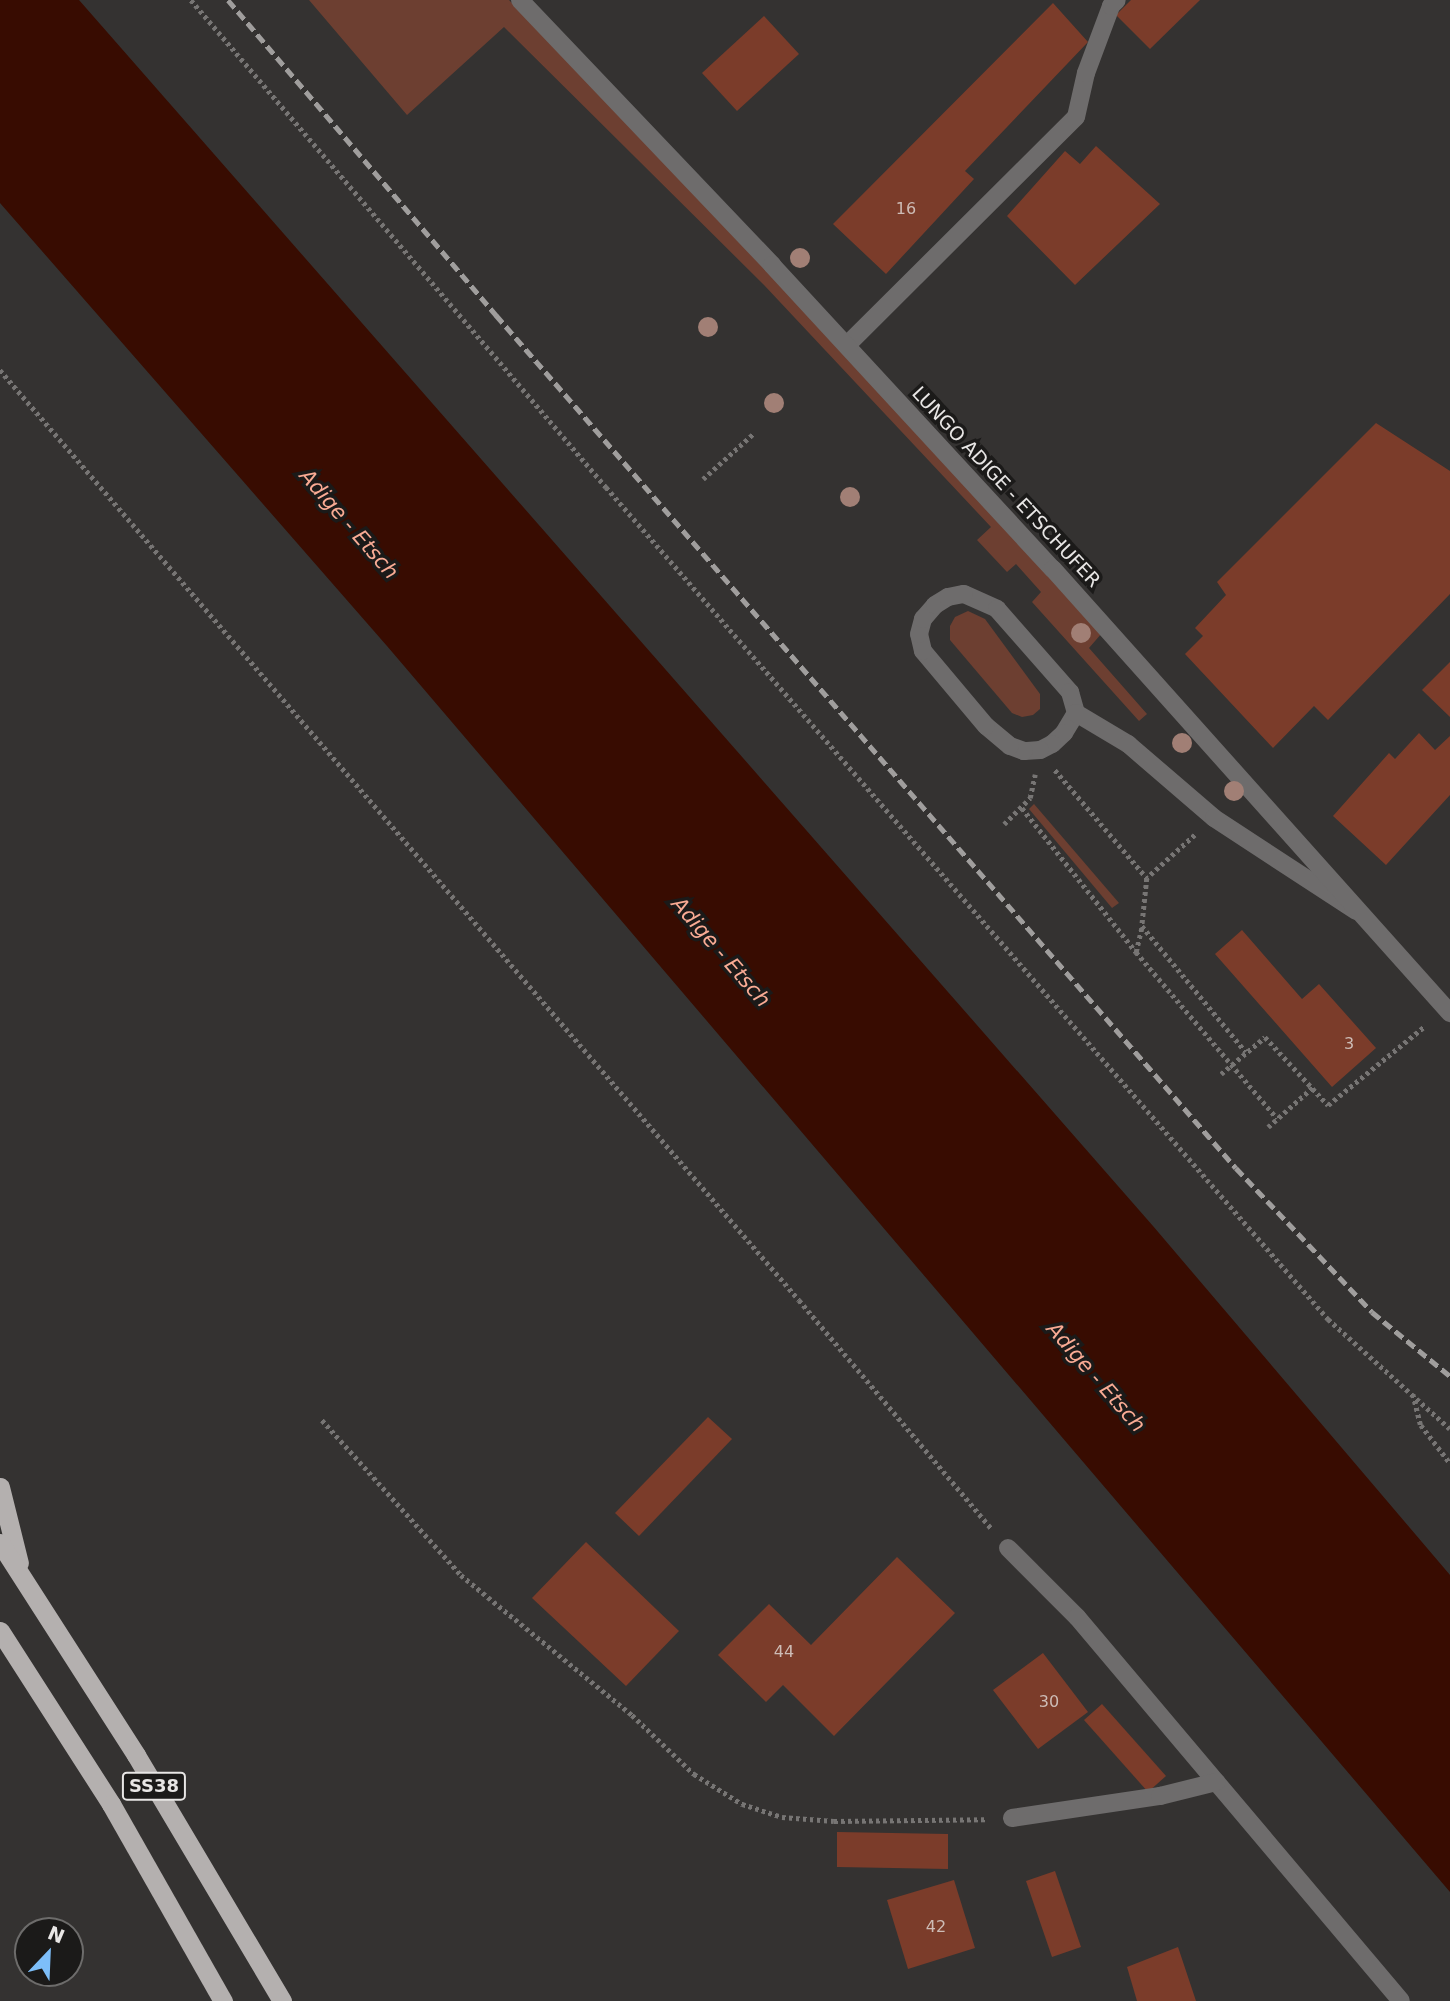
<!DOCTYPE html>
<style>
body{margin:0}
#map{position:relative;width:1450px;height:2001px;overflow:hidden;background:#343231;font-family:"DejaVu Sans",sans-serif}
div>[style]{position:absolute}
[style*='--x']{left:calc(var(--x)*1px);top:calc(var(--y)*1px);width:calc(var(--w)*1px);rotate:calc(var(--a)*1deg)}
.green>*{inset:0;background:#6d3f31}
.water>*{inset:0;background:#380c01}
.building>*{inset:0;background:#7b3c2a}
.path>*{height:4.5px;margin-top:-2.25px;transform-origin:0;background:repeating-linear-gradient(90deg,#777574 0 3.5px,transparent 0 7px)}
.service>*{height:18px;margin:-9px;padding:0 9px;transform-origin:9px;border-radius:9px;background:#6e6c6c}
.minor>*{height:18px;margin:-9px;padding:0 9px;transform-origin:9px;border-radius:9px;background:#6e6c6c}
.trunk>*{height:19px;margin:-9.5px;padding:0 9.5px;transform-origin:9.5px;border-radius:9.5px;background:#b4b0af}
.rail>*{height:5px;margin-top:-2.5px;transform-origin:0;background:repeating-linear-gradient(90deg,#a09e9d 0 10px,transparent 0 15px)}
.trees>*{width:20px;height:20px;margin:-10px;border-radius:50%;background:#a17f75}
span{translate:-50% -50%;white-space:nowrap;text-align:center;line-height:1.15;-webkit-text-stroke:7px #1b1a19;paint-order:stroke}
.number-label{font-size:16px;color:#cdbcb6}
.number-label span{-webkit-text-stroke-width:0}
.shield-label span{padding:2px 5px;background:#1b1a19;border:2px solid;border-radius:5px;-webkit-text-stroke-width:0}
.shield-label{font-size:18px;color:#e8e6e5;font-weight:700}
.street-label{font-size:19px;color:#e8e6e5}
.water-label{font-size:21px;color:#f9ab94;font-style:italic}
.north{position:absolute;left:14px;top:1917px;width:70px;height:70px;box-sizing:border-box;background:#1b1a19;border:2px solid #6d6c6b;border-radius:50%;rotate:23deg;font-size:19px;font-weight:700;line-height:28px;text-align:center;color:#e8e6e5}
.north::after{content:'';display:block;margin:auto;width:24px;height:32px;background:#7dbef9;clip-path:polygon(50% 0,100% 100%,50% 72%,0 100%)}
</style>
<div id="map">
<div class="green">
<div style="clip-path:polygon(309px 0,509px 0,829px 335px,1102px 633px,1089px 648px,1147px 714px,1139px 721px,1032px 602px,1041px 592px,1016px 564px,1007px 572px,977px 540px,991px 527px,764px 285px,504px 27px,407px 115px)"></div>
<div style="clip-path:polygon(968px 611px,985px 619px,1040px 694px,1040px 709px,1033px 715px,1022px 717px,1012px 713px,950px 640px,950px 626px,955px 617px)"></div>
<div style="clip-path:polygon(1034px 804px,1119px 903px,1112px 908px,1029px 809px)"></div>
</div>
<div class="water">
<div style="clip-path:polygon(0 0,79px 0,1153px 1226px,1450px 1575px,1450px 1892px,387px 646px,0 203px)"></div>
</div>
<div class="building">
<div style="clip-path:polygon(1131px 0,1200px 0,1150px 49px,1116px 15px)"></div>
<div style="clip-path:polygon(1053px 3px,1088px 42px,965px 171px,974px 179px,886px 274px,833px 224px)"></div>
<div style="clip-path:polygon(764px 16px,799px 54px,737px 111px,702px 73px)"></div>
<div style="clip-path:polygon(1096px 146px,1160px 204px,1075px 285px,1007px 216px,1065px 151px,1080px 164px)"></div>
<div style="clip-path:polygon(1376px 423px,1450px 471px,1450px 594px,1328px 720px,1314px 706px,1273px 748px,1185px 654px,1203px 636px,1195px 628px,1226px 595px,1217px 582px)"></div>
<div style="clip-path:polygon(1450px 662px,1450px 717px,1422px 690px)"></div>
<div style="clip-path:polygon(1419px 733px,1435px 750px,1450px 736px,1450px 795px,1386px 865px,1333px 816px,1389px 753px,1395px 759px)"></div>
<div style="clip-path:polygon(1242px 930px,1302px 999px,1319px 984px,1376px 1048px,1332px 1087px,1215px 954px)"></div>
<div style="clip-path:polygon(708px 1417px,732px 1439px,639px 1536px,615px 1513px)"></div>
<div style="clip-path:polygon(586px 1542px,679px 1631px,626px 1686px,532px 1598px)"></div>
<div style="clip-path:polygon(897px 1557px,955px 1613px,834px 1736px,783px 1685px,766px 1702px,718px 1655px,769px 1604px,811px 1645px)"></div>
<div style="clip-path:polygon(1043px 1653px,1088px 1712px,1038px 1749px,993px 1690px)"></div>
<div style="clip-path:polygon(1102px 1704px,1166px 1776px,1148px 1792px,1084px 1720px)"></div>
<div style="clip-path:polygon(837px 1832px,948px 1834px,948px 1869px,837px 1867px)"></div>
<div style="clip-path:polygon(1055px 1871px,1081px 1947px,1052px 1957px,1026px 1881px)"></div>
<div style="clip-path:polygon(954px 1880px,975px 1948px,908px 1969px,887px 1900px)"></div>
<div style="clip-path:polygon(1178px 1947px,1196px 2001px,1137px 2001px,1127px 1967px)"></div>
</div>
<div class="path">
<div style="--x:191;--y:0;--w:640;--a:49.56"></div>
<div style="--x:606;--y:487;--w:1102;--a:49.05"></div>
<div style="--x:1328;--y:1319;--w:164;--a:42"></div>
<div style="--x:0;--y:370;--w:1226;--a:49.33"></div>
<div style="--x:799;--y:1300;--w:299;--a:49.9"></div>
<div style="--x:703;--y:479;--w:69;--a:-42"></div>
<div style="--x:1055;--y:770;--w:142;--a:49.6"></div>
<div style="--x:1022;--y:808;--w:184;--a:51.6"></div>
<div style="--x:1136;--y:952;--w:218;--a:49.7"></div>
<div style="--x:1004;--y:824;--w:37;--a:-45"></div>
<div style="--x:1030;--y:798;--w:24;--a:-78"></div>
<div style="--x:1195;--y:835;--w:64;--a:138.1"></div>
<div style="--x:1147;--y:878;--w:48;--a:95.9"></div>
<div style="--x:1142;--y:926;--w:163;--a:50.5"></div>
<div style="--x:1136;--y:952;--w:26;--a:-77"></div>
<div style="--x:1221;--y:1074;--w:57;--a:-40.1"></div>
<div style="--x:1265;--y:1037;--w:93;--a:47.2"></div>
<div style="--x:1328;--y:1105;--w:125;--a:-39.2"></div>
<div style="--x:1268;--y:1127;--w:60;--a:-41.6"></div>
<div style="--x:1413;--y:1394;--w:32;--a:76"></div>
<div style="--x:1421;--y:1425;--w:48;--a:52.7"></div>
<div style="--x:322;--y:1420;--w:208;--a:48.1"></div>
<div style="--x:461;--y:1575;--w:221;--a:39.3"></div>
<div style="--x:632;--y:1715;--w:86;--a:43.6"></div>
<div style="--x:694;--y:1774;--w:57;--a:32"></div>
<div style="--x:742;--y:1804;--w:42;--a:18"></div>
<div style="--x:782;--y:1817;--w:52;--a:4.4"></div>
<div style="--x:834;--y:1821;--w:153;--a:-0.7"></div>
</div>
<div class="service">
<div style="--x:847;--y:345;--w:323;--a:-44.9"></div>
<div style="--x:1076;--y:117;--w:45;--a:-77.2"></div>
<div style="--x:1086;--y:73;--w:72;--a:-69.5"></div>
<div style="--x:1111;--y:6;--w:8;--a:-45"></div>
<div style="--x:964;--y:594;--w:36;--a:24"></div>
<div style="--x:997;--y:609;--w:111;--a:48.7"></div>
<div style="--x:1070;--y:692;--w:22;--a:74"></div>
<div style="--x:1076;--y:713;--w:23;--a:121"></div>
<div style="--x:1064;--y:733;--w:16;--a:137"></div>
<div style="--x:1052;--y:744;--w:13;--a:153"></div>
<div style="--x:1040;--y:750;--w:16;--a:176"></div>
<div style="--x:1024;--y:751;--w:15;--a:-160"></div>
<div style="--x:1010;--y:746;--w:31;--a:-140"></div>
<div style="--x:986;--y:726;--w:98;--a:-130"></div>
<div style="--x:923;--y:651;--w:17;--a:-103"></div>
<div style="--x:919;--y:634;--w:16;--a:-75"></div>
<div style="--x:923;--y:619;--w:18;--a:-49"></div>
<div style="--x:935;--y:605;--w:15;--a:-32"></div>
<div style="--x:948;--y:597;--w:16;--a:-11"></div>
<div style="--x:1076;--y:713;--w:61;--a:30.8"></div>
<div style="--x:1128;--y:744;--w:113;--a:40.7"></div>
<div style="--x:1214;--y:818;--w:170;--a:33.2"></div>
<div style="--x:1008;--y:1548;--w:98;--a:45"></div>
<div style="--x:1077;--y:1617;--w:502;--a:49.84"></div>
<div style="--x:1012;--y:1818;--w:150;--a:-8.5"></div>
<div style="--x:1160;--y:1796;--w:58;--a:-14"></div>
</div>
<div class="minor">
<div style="--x:520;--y:0;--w:366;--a:46.4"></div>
<div style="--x:772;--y:265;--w:414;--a:47.3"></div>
<div style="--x:1053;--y:569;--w:596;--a:48.2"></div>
</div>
<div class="trunk">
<div style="--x:0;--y:1487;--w:78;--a:76"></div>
<div style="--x:0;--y:1543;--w:252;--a:57.3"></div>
<div style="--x:136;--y:1755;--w:286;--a:59.3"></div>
<div style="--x:0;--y:1631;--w:206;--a:57.3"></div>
<div style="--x:111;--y:1804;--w:227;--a:60.4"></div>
</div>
<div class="rail">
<div style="--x:228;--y:0;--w:414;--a:49.6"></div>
<div style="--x:496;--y:315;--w:1129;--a:49.06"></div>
<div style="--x:1236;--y:1168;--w:198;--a:46.6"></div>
<div style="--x:1372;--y:1312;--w:101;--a:39.4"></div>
</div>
<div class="trees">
<div style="left:800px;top:258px"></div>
<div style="left:708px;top:327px"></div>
<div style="left:774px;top:403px"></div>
<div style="left:850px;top:497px"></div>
<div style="left:1081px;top:633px"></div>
<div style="left:1182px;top:743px"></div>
<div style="left:1234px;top:791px"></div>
</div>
<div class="number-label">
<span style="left:906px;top:209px">16</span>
<span style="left:1349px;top:1044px">3</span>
<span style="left:784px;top:1652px">44</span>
<span style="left:1049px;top:1702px">30</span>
<span style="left:936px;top:1927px">42</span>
</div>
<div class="shield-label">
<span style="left:154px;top:1786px">SS38</span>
</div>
<div class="street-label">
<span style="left:1006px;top:487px;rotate:47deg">LUNGO ADIGE - ETSCHUFER</span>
</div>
<div class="water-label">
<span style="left:349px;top:524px;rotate:49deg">Adige - Etsch</span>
<span style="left:721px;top:952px;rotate:49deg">Adige - Etsch</span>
<span style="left:1096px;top:1377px;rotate:49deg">Adige - Etsch</span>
</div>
<div class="north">N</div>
</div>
